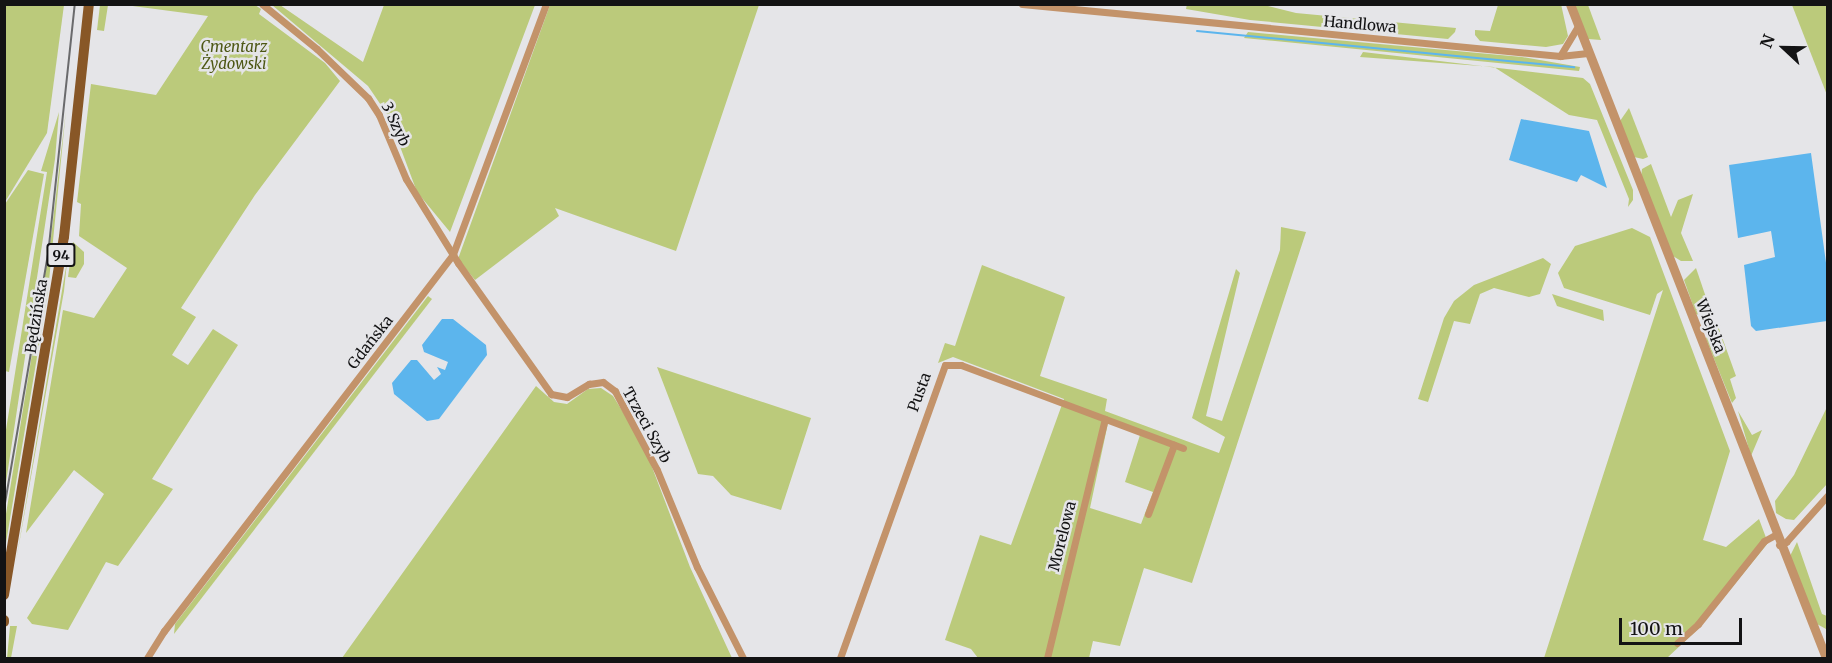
<!DOCTYPE html>
<meta charset="utf-8">
<style>
body{margin:0}
#map{position:relative;width:1832px;height:663px;overflow:hidden;background:#e5e5e8;font-family:Merriweather,serif}
div>[style]{position:absolute}
[style*='--x']{left:calc(var(--x)*1px);top:calc(var(--y)*1px);width:calc(var(--w)*1px);rotate:calc(var(--a)*1deg)}
.green>*{inset:0;background:#bbca7b}
.water>*{inset:0;background:#5cb5ed}
.stream>*{height:2px;margin:-1px;padding:0 1px;transform-origin:1px;border-radius:1px;background:#5cb5ed}
.minor>*{height:7px;margin:-3.5px;padding:0 3.5px;transform-origin:3.5px;border-radius:3.5px;background:#c3936a}
.tertiary>*{height:9px;margin:-4.5px;padding:0 4.5px;transform-origin:4.5px;border-radius:4.5px;background:#c3936a}
.primary>*{height:10px;margin:-5px;padding:0 5px;transform-origin:5px;border-radius:5px;background:#885727}
.tram>*{height:1.5px;margin:-0.75px;padding:0 0.75px;transform-origin:0.75px;border-radius:0.75px;background:#6a6a6c}
span{translate:-50% -50%;white-space:nowrap;text-align:center;line-height:1.15;-webkit-text-stroke:5px #e5e5e8;paint-order:stroke}
.shield-label span{padding:2px 4px;background:#e5e5e8;border:2px solid;border-radius:4px;-webkit-text-stroke-width:0}
.shield-label{font-size:14px;color:#131314;font-weight:700}
.street-label{font-size:15px;color:#131314}
.park-label{font-size:15px;color:#4d5714;font-style:italic}
.frame{position:absolute;inset:0;border:6px solid #131314;pointer-events:none}
.north{position:absolute;left:1754px;top:18px;width:60px;height:60px;-webkit-text-stroke:4px #e5e5e8;paint-order:stroke;rotate:292deg;font-size:16px;font-weight:700;line-height:24px;text-align:center;color:#131314}
.north::after{content:'';display:block;margin:auto;width:21px;height:27px;background:#131314;clip-path:polygon(50% 0,100% 100%,50% 72%,0 100%)}
.scale{position:absolute;left:1619px;top:618px;width:123px;height:27px;box-sizing:border-box;border:3px solid #131314;border-top:0;padding-left:8px;font-size:18px;line-height:21px;white-space:nowrap;color:#131314;-webkit-text-stroke:4px #e5e5e8;paint-order:stroke}
</style>
<div id="map">
<div class="green">
<div style="clip-path:polygon(5px 4px,64px 5px,47px 133px,5px 202px)"></div>
<div style="clip-path:polygon(1187px 4px,1264px 5px,1296px 13px,1456px 28px,1455px 32px,1448px 39px,1250px 20px,1186px 9px)"></div>
<div style="clip-path:polygon(1561px 4px,1568px 36px,1563px 44px,1546px 47px,1480px 41px,1475px 35px,1475px 30px,1490px 31px,1498px 5px)"></div>
<div style="clip-path:polygon(100px 5px,108px 5px,104px 31px,97px 30px)"></div>
<div style="clip-path:polygon(125px 5px,255px 5px,261px 9px,259px 14px,325px 63px,340px 81px,255px 195px,181px 308px,196px 317px,172px 355px,188px 365px,213px 329px,238px 345px,152px 479px,173px 489px,118px 566px,106px 562px,68px 630px,32px 624px,27px 618px,104px 494px,74px 470px,26px 533px,63px 310px,94px 318px,127px 268px,79px 236px,81px 204px,77px 202px,91px 84px,156px 95px,208px 16px)"></div>
<div style="clip-path:polygon(272px 5px,280px 5px,363px 62px,384px 5px,535px 5px,450px 232px,417px 192px,389px 117px,368px 86px)"></div>
<div style="clip-path:polygon(550px 5px,759px 5px,676px 251px,555px 208px,559px 216px,475px 280px,458px 259px)"></div>
<div style="clip-path:polygon(1574px 5px,1588px 5px,1601px 40px,1588px 39px)"></div>
<div style="clip-path:polygon(1792px 5px,1827px 5px,1827px 95px)"></div>
<div style="clip-path:polygon(1248px 32px,1522px 57px,1580px 67px,1579px 71px,1244px 38px)"></div>
<div style="clip-path:polygon(1363px 52px,1583px 78px,1590px 84px,1633px 190px,1633px 200px,1628px 207px,1629px 199px,1597px 120px,1569px 115px,1494px 67px,1360px 57px)"></div>
<div style="clip-path:polygon(1629px 108px,1648px 157px,1643px 159px,1634px 157px,1620px 121px)"></div>
<div style="clip-path:polygon(66px 110px,48px 291px,5px 549px,5px 520px,51px 237px)"></div>
<div style="clip-path:polygon(59px 112px,55px 159px,5px 489px,5px 436px,47px 172px,41px 171px)"></div>
<div style="clip-path:polygon(1651px 164px,1671px 217px,1678px 200px,1693px 194px,1681px 233px,1693px 261px,1681px 261px,1673px 256px,1641px 177px,1642px 169px)"></div>
<div style="clip-path:polygon(28px 170px,44px 174px,9px 372px,5px 371px,5px 204px)"></div>
<div style="clip-path:polygon(evenodd,1281px 227px,1306px 232px,1192px 583px,1144px 568px,1120px 646px,1093px 641px,1089px 658px,978px 658px,971px 649px,945px 640px,980px 535px,1011px 545px,1064px 399px,953px 357px,938px 363px,945px 343px,955px 346px,982px 265px,1065px 297px,1040px 376px,1107px 399px,1105px 411px,1219px 453px,1225px 437px,1192px 418px,1236px 269px,1240px 273px,1206px 416px,1222px 421px,1280px 250px,1281px 227px,1108px 423px,1140px 435px,1125px 482px,1153px 492px,1141px 524px,1090px 508px,1108px 423px)"></div>
<div style="clip-path:polygon(1632px 228px,1650px 237px,1730px 451px,1703px 540px,1726px 547px,1759px 519px,1768px 543px,1699px 628px,1667px 658px,1544px 658px,1663px 290px,1657px 294px,1650px 315px,1564px 288px,1558px 273px,1575px 246px)"></div>
<div style="clip-path:polygon(73px 242px,84px 252px,84px 264px,76px 278px,68px 277px)"></div>
<div style="clip-path:polygon(69px 243px,64px 291px,15px 567px,66px 267px)"></div>
<div style="clip-path:polygon(1543px 258px,1551px 264px,1540px 294px,1529px 297px,1494px 288px,1480px 294px,1470px 324px,1454px 321px,1428px 402px,1418px 399px,1444px 318px,1454px 301px,1474px 285px)"></div>
<div style="clip-path:polygon(1696px 268px,1712px 315px,1707px 317px,1696px 314px,1684px 280px)"></div>
<div style="clip-path:polygon(1552px 294px,1603px 310px,1604px 321px,1557px 306px)"></div>
<div style="clip-path:polygon(428px 296px,432px 299px,174px 634px,175px 624px)"></div>
<div style="clip-path:polygon(1718px 326px,1736px 376px,1730px 379px,1736px 398px,1732px 403px,1706px 339px,1710px 330px)"></div>
<div style="clip-path:polygon(657px 367px,811px 418px,781px 510px,731px 495px,713px 476px,698px 474px)"></div>
<div style="clip-path:polygon(536px 386px,554px 402px,567px 404px,588px 389px,601px 388px,613px 396px,644px 446px,690px 567px,732px 658px,342px 658px)"></div>
<div style="clip-path:polygon(1827px 407px,1827px 484px,1794px 520px,1786px 519px,1776px 513px,1775px 501px,1794px 475px)"></div>
<div style="clip-path:polygon(1738px 411px,1752px 435px,1762px 430px,1751px 456px)"></div>
<div style="clip-path:polygon(1797px 542px,1822px 614px,1827px 616px,1826px 629px,1817px 624px,1790px 556px)"></div>
<div style="clip-path:polygon(10px 626px,17px 626px,11px 658px,7px 658px)"></div>
</div>
<div class="water">
<div style="clip-path:polygon(1521px 119px,1589px 131px,1607px 188px,1581px 175px,1577px 182px,1509px 160px)"></div>
<div style="clip-path:polygon(1811px 153px,1827px 270px,1827px 321px,1756px 331px,1751px 326px,1744px 265px,1775px 257px,1771px 231px,1738px 238px,1729px 165px)"></div>
<div style="clip-path:polygon(442px 319px,453px 319px,486px 345px,487px 355px,439px 419px,427px 421px,394px 394px,392px 383px,411px 360px,417px 360px,434px 380px,441px 374px,437px 367px,445px 370px,448px 362px,424px 352px,422px 345px)"></div>
</div>
<div class="stream">
<div style="--x:1197;--y:31;--w:379;--a:5.5"></div>
</div>
<div class="minor">
<div style="--x:262;--y:4;--w:71;--a:39.3"></div>
<div style="--x:317;--y:49;--w:71;--a:43.9"></div>
<div style="--x:368;--y:98;--w:20;--a:57"></div>
<div style="--x:379;--y:115;--w:69;--a:67.1"></div>
<div style="--x:406;--y:179;--w:99;--a:58.2"></div>
<div style="--x:458;--y:263;--w:161;--a:54.6"></div>
<div style="--x:551;--y:394;--w:16;--a:11"></div>
<div style="--x:567;--y:397;--w:26;--a:-31"></div>
<div style="--x:589;--y:384;--w:14;--a:-8"></div>
<div style="--x:603;--y:382;--w:15;--a:37"></div>
<div style="--x:615;--y:391;--w:89;--a:62"></div>
<div style="--x:657;--y:470;--w:105;--a:67.6"></div>
<div style="--x:697;--y:567;--w:102;--a:63.2"></div>
<div style="--x:1022;--y:4;--w:541;--a:5.52"></div>
<div style="--x:1560;--y:56;--w:28;--a:-6"></div>
<div style="--x:1560;--y:56;--w:35;--a:-59"></div>
<div style="--x:1148;--y:514;--w:74;--a:-69.4"></div>
<div style="--x:1779;--y:545;--w:8;--a:-23"></div>
<div style="--x:1786;--y:542;--w:63;--a:-48.2"></div>
<div style="--x:1677;--y:643;--w:28;--a:-42"></div>
<div style="--x:1698;--y:624;--w:106;--a:-51.5"></div>
<div style="--x:1764;--y:541;--w:13;--a:-29"></div>
<div style="--x:147;--y:658;--w:32;--a:-58"></div>
<div style="--x:164;--y:631;--w:475;--a:-52.5"></div>
<div style="--x:453;--y:254;--w:267;--a:-69.6"></div>
<div style="--x:840;--y:658;--w:311;--a:-70.3"></div>
<div style="--x:945;--y:365;--w:16;--a:0"></div>
<div style="--x:961;--y:365;--w:237;--a:20.5"></div>
<div style="--x:1047;--y:658;--w:246;--a:-76.4"></div>
</div>
<div class="tertiary">
<div style="--x:1570;--y:4;--w:702;--a:68.62"></div>
</div>
<div class="primary">
<div style="--x:4;--y:595;--w:363;--a:-80.5"></div>
<div style="--x:64;--y:237;--w:234;--a:-83.9"></div>
<div style="--x:4;--y:620;--w:2;--a:90"></div>
</div>
<div class="tram">
<div style="--x:4;--y:509;--w:258;--a:-80.2"></div>
<div style="--x:48;--y:255;--w:252;--a:-83.9"></div>
</div>
<div class="shield-label">
<span style="left:61px;top:255px">94</span>
</div>
<div class="street-label">
<span style="left:1360px;top:24px;rotate:5deg">Handlowa</span>
<span style="left:396px;top:124px;rotate:65deg">3 Szyb</span>
<span style="left:36px;top:316px;rotate:-81deg">Będzińska</span>
<span style="left:1711px;top:326px;rotate:69deg">Wiejska</span>
<span style="left:370px;top:342px;rotate:-52deg">Gdańska</span>
<span style="left:919px;top:392px;rotate:-70deg">Pusta</span>
<span style="left:647px;top:425px;rotate:61deg">Trzeci Szyb</span>
<span style="left:1062px;top:536px;rotate:-76deg">Morelowa</span>
</div>
<div class="park-label">
<span style="left:234px;top:55px">Cmentarz<br>Żydowski</span>
</div>
<div class="frame"></div>
<div class="north">N</div>
<div class="scale">100 m</div>
</div>
